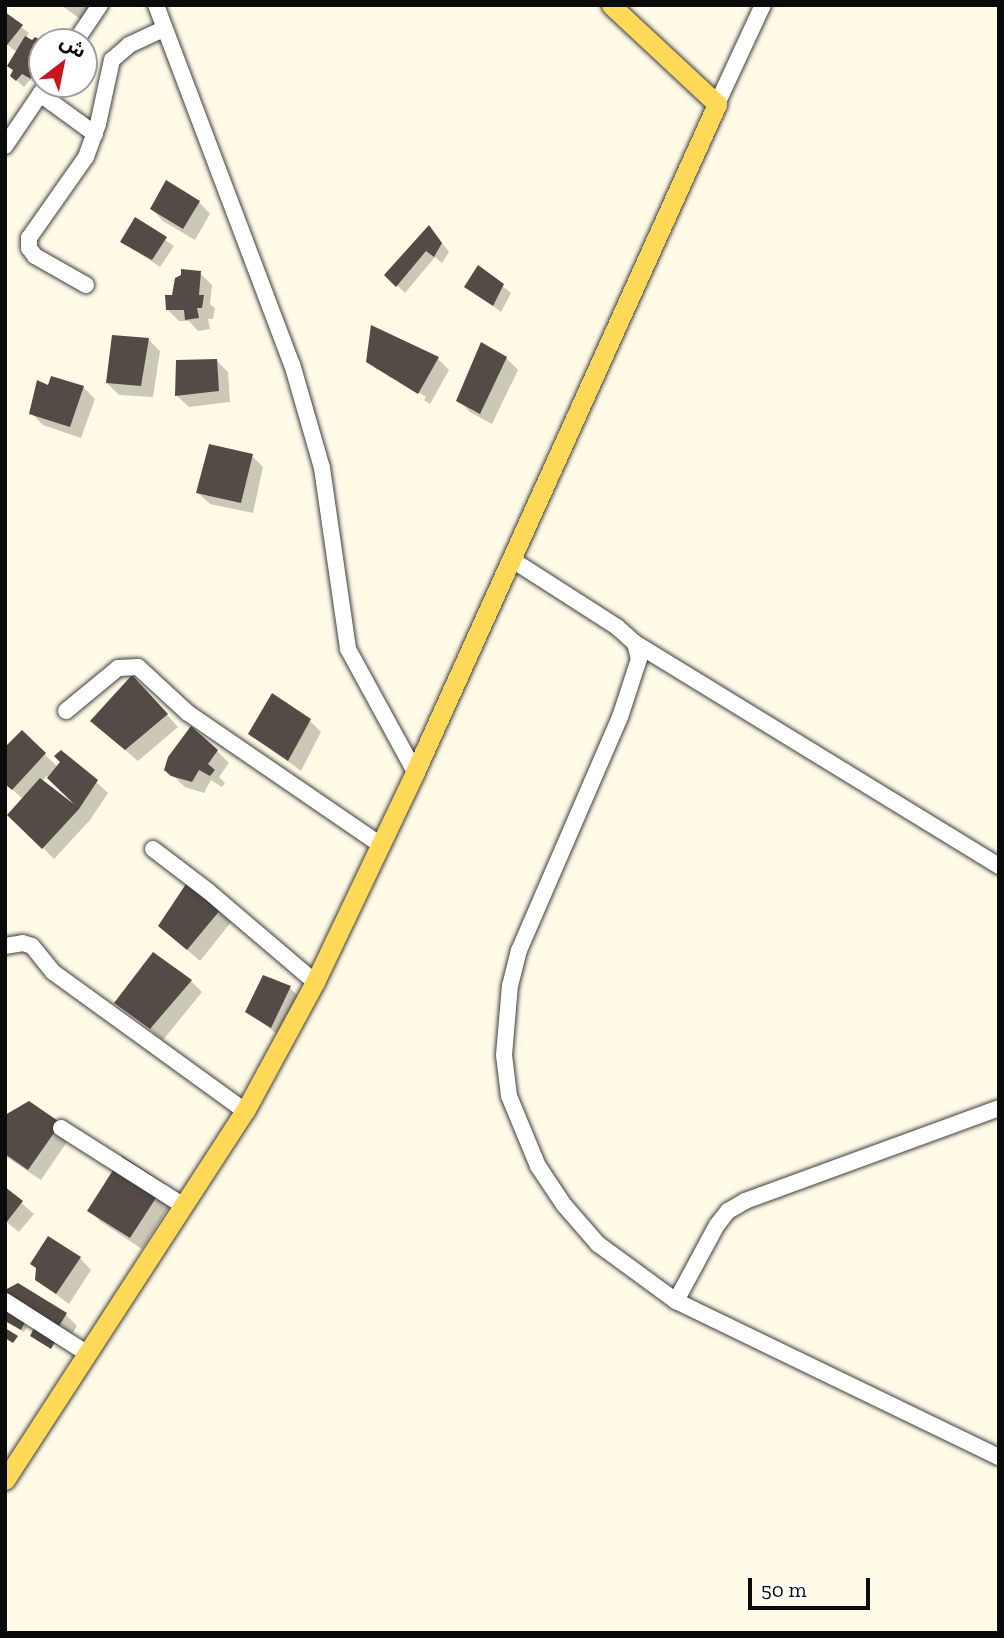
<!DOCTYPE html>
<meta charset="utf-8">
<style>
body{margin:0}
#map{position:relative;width:1004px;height:1638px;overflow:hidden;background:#fffbe7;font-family:"Zilla Slab","Noto Sans Arabic",serif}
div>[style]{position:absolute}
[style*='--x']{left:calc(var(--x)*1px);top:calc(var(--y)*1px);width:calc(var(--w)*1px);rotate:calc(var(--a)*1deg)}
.shadow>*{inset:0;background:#0003}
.building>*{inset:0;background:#544b46}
.roads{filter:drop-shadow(0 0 2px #3d3d3d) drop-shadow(0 0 2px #3d3d3d)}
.minor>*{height:16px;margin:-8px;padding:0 8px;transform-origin:8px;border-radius:8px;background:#fff}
.major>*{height:19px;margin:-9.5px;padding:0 9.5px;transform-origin:9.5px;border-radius:9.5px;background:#ffd957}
span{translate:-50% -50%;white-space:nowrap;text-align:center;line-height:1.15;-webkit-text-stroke:7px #fff;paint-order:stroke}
.frame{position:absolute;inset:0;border:7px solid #0a0a0a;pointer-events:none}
.north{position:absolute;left:28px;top:28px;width:70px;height:70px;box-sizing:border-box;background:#fff;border:2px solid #9d9d9d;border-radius:50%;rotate:32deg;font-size:19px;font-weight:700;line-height:28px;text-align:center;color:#0a0a0a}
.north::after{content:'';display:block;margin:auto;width:24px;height:32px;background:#c6161b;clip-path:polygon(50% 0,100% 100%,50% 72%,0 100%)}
.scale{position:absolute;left:748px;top:1578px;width:122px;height:32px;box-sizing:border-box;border:4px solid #0a0a0a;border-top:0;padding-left:9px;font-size:21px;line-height:24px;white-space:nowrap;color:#0a0a0a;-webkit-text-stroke:5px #fff;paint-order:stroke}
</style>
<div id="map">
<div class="shadow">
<div style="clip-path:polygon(61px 5px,102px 5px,83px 21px)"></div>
<div style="clip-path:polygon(5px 15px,29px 33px,26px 38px,42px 44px,42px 78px,38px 85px,30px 80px,24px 87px,12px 76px,17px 52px,5px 43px)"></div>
<div style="clip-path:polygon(199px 202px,210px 214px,195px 240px,163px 221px,152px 209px)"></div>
<div style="clip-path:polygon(136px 220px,174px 246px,160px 267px,122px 242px)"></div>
<div style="clip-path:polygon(436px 235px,449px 252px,442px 263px,435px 257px,405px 293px,387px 275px)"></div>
<div style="clip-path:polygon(479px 267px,511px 293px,501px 312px,467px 286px)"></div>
<div style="clip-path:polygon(200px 273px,212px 285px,210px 304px,215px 308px,213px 319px,208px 319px,210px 329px,198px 331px,189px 321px,179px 321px,167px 309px,174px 297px)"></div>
<div style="clip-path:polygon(148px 339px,160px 351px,153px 397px,119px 395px,107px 383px)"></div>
<div style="clip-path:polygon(506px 358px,518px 370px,492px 424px,470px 412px,458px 400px)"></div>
<div style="clip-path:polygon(438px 359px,449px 370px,430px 404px,378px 371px,424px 400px,426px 397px,378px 367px,378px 371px,368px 361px)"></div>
<div style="clip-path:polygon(217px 361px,228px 372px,230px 402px,189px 407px,177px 396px)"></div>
<div style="clip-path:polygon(49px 387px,83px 387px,95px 399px,81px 438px,43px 425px,31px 413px)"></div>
<div style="clip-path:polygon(252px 456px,263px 467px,253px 513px,210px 504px,198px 493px)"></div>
<div style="clip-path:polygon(144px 689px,178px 727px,138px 761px,104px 732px)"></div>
<div style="clip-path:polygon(310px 721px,321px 732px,301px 771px,250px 733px)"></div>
<div style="clip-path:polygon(evenodd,22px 733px,58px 767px,96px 782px,108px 793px,90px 820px,54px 859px,9px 814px,23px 799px,5px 783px,22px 733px,47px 776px,73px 802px,71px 803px,42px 781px,47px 776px)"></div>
<div style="clip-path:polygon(217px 751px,229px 763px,219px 777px,225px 783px,222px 787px,211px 780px,204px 793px,185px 787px,166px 769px)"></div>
<div style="clip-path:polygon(220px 910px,232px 921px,200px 961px,172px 937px)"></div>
<div style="clip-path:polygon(191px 981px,202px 992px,163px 1040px,117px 1003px)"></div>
<div style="clip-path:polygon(290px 988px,301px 999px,283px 1038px,247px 1012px)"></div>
<div style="clip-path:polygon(5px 1118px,71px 1136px,41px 1180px,5px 1156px)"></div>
<div style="clip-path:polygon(123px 1159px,175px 1197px,142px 1249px,101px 1222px,89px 1210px)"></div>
<div style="clip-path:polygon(5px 1189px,34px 1214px,19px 1232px,5px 1221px)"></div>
<div style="clip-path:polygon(80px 1258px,91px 1270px,69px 1304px,37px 1280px)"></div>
<div style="clip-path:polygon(11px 1306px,65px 1314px,77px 1326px,68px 1341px)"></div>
<div style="clip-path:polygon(7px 1321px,24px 1324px,27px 1327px,24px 1332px)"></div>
</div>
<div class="building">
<div style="clip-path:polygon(5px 12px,23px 25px,7px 45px,5px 43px)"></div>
<div style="clip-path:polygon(25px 36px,32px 40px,35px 37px,42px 41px,42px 56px,31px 79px,22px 74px,16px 81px,10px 76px,13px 70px,7px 66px)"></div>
<div style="clip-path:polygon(166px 180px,200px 201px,183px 229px,150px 209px)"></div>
<div style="clip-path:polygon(135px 217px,167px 237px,152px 260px,120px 242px)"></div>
<div style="clip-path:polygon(429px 225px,442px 243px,434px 257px,426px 251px,396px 287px,384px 275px)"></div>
<div style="clip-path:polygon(478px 265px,504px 284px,493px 306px,464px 287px)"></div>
<div style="clip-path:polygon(181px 269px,201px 271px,199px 295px,204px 295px,202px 308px,197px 308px,199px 318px,185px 320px,184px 310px,166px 310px,165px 295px,172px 295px,175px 278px,181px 275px)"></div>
<div style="clip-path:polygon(371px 325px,439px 357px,418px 394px,366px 362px)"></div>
<div style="clip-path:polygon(112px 335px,149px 338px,141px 386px,106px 383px)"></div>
<div style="clip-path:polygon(481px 342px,507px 357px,480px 414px,456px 401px)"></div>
<div style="clip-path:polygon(217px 359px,219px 391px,175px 396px,176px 360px)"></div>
<div style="clip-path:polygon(51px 376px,84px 386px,70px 427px,29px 414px,37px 380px,48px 385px)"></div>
<div style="clip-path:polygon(209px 444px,253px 454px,241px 503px,196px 493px)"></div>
<div style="clip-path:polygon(132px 675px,168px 714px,125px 750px,90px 721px)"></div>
<div style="clip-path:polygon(272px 693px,311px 719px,288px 761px,248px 734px)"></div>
<div style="clip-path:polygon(191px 726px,218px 750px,208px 764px,215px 770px,210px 776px,199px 770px,192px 782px,171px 776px,164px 770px,168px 757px)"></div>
<div style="clip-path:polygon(22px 730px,46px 753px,12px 790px,5px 784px,5px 747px)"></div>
<div style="clip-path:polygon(61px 750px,98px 780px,79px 809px,42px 849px,7px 815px,40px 778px,75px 805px,47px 778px,60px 762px,54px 756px)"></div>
<div style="clip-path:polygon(186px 884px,221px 909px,187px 950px,158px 926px)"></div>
<div style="clip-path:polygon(153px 952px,192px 980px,150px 1029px,114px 1003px)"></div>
<div style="clip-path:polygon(263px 975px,291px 986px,271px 1028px,245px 1012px)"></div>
<div style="clip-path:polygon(29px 1101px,61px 1123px,28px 1170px,5px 1154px,5px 1115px)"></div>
<div style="clip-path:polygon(122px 1156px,165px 1184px,130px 1238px,87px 1211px)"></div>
<div style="clip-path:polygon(5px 1187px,23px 1201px,5px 1224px)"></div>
<div style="clip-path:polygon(48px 1236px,81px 1257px,56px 1294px,35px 1280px,36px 1268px,30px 1264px)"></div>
<div style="clip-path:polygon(18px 1283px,67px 1313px,56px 1331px,5px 1300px,5px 1290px)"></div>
<div style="clip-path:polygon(5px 1310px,25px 1322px,21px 1330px,5px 1321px)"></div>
<div style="clip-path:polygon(5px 1328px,18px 1336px,13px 1343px,5px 1338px)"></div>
<div style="clip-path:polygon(34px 1328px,55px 1342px,51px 1349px,30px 1336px)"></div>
</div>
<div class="roads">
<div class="minor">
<div style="--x:156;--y:5;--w:384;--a:69.3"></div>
<div style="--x:292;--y:364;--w:108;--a:73.9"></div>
<div style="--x:322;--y:468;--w:183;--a:81.8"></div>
<div style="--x:348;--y:649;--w:140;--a:61.4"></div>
<div style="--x:75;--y:42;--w:45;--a:-56"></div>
<div style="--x:40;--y:94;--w:68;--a:36"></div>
<div style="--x:717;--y:104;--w:109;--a:-65.1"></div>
<div style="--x:5;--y:146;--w:75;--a:-55.9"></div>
<div style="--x:86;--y:285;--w:59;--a:-150.4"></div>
<div style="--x:35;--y:256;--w:10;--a:-127"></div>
<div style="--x:29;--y:248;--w:10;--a:-90"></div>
<div style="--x:29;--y:238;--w:99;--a:-54.9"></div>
<div style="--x:86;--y:157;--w:35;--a:-70"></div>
<div style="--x:98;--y:124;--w:66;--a:-77.7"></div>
<div style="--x:112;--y:60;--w:23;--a:-41"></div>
<div style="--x:129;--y:45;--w:38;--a:-25"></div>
<div style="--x:511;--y:559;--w:126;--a:32.7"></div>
<div style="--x:617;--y:627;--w:24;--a:42"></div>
<div style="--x:635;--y:643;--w:16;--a:76"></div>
<div style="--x:639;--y:659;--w:61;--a:108.1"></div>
<div style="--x:620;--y:717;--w:254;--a:113.4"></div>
<div style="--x:519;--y:950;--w:36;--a:104"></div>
<div style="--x:510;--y:985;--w:70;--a:94.9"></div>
<div style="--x:504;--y:1055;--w:41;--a:83"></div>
<div style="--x:509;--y:1096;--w:76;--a:67.5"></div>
<div style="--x:538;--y:1166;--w:47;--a:56.3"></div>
<div style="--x:564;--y:1205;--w:52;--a:48.9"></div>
<div style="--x:598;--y:1244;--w:97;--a:36.2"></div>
<div style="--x:676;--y:1301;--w:359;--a:25.8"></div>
<div style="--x:635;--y:643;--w:427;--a:31.5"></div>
<div style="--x:66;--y:711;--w:67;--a:-39.6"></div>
<div style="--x:118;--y:668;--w:20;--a:-3"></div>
<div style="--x:138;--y:667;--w:68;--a:42.6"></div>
<div style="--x:188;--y:713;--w:232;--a:34.4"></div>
<div style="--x:153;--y:849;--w:69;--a:37.4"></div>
<div style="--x:208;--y:891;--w:140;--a:40.4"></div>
<div style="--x:5;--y:946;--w:18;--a:-9"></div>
<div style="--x:23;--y:943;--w:9;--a:18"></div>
<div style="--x:32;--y:946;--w:33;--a:51"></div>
<div style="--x:53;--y:972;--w:237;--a:35.9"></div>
<div style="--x:61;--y:1128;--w:146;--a:32.4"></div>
<div style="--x:5;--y:1301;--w:98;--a:32.6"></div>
<div style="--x:676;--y:1301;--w:86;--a:-61.7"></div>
<div style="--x:717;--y:1225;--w:18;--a:-52"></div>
<div style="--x:728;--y:1211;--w:20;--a:-30"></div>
<div style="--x:745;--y:1201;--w:270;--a:-20.1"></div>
</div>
<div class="major">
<div style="--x:5;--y:1480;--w:440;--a:-57"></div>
<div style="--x:245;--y:1111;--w:147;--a:-61.5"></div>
<div style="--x:315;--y:982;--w:233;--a:-64.5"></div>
<div style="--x:415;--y:772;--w:733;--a:-65.67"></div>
<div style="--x:717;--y:104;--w:145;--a:-137"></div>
</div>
</div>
<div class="frame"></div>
<div class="north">ش</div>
<div class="scale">50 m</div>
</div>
